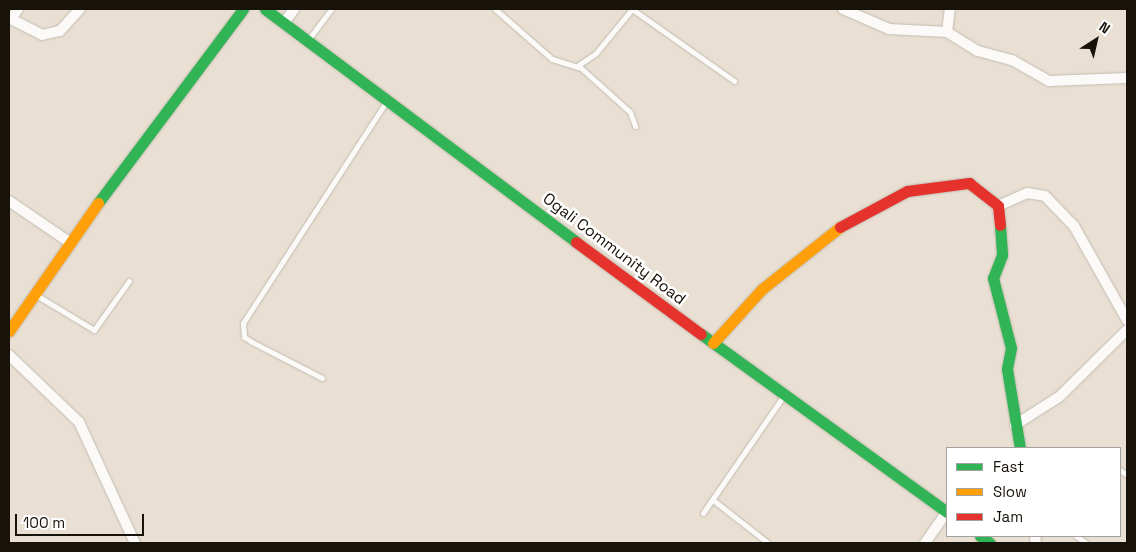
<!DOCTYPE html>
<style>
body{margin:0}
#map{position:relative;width:1136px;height:552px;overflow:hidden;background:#e9e0d3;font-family:"Space Grotesk",sans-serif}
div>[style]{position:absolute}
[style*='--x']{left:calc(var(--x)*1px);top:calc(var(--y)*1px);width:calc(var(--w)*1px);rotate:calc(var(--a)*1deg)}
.roads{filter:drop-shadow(0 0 1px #c4bcb1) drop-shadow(0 0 1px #c4bcb1)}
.lane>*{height:5px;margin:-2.5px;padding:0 2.5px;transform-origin:2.5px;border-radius:2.5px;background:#fcfaf8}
.street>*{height:10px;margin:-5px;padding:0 5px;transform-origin:5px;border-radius:5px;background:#fcfaf8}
.fast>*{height:11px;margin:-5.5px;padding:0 5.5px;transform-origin:5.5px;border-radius:5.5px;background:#30b455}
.slow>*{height:11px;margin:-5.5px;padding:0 5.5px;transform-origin:5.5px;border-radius:5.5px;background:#ff9f0a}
.jam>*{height:11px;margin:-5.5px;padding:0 5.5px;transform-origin:5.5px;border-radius:5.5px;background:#e5322d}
span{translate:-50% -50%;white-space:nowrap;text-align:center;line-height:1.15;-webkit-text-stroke:5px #fff;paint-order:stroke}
.street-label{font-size:16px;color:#18130a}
.frame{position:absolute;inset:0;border:10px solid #18130a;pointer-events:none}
.legend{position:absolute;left:946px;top:447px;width:175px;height:90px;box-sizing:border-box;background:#fff;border:1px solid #a3a19d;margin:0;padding:6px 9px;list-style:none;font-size:15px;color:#18130a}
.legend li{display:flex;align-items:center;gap:10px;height:25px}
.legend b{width:25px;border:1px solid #a3a19d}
.north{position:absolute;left:1071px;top:15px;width:50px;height:50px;-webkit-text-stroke:4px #fff;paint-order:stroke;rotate:35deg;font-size:14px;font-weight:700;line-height:20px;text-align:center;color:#18130a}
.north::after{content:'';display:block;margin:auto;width:18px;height:22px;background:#18130a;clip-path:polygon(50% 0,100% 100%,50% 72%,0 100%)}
.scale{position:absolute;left:15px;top:514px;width:129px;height:22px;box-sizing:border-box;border:2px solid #18130a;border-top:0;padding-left:6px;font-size:15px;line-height:18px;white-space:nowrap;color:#18130a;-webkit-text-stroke:4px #fff;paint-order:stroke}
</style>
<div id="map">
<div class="roads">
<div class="lane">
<div style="--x:495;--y:9;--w:76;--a:41.3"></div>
<div style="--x:552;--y:59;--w:30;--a:17"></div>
<div style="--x:581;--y:68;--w:66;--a:41.9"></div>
<div style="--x:630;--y:112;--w:15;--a:70"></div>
<div style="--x:308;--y:40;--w:39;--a:-53"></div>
<div style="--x:577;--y:66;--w:23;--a:-34"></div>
<div style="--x:596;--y:53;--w:57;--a:-50.7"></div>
<div style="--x:632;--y:9;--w:125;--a:35.2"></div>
<div style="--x:36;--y:295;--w:68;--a:31.1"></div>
<div style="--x:94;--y:330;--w:60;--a:-54.5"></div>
<div style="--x:322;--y:378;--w:79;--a:-152.8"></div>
<div style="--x:252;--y:342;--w:9;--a:-148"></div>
<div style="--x:244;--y:337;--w:14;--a:-94"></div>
<div style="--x:243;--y:323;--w:265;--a:-57.1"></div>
<div style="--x:1120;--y:470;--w:9;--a:36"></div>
<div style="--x:713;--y:500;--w:70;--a:38"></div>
<div style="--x:703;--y:513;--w:143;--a:-55.5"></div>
<div style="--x:1076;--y:536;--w:12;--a:35"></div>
</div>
<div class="street">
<div style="--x:843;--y:9;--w:50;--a:23.5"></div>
<div style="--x:889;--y:29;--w:58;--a:3"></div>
<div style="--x:947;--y:32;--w:36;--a:32"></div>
<div style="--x:978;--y:51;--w:35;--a:15"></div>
<div style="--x:1012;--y:60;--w:43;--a:29.6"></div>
<div style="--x:1049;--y:81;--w:78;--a:-2.2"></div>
<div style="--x:9;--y:18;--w:37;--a:27"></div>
<div style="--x:42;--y:35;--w:18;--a:-13"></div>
<div style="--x:60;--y:31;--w:30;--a:-48"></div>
<div style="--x:11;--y:19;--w:12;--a:-55"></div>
<div style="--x:284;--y:23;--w:17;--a:-54"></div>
<div style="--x:947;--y:32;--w:23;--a:-83"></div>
<div style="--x:9;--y:201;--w:73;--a:34.3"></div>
<div style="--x:998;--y:206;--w:32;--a:-24"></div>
<div style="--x:1027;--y:193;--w:18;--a:9"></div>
<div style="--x:1045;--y:196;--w:42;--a:46"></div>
<div style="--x:1074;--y:226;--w:108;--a:60.6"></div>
<div style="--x:9;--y:355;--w:97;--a:43.7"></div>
<div style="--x:79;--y:422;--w:133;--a:65.2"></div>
<div style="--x:1015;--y:425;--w:52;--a:-32.5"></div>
<div style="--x:1059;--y:397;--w:95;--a:-44.6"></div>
<div style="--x:1035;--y:536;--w:7;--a:82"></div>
<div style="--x:925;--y:543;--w:38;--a:-55"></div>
</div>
<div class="fast">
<div style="--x:265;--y:9;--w:389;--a:36.8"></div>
<div style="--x:98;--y:203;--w:242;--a:-53.2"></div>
<div style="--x:1000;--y:225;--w:30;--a:86"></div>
<div style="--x:1002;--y:255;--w:25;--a:111"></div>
<div style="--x:993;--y:278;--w:72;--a:75.6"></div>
<div style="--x:1011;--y:348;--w:21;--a:101"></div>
<div style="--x:1007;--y:369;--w:80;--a:80.7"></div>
<div style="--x:701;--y:334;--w:304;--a:35.9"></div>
<div style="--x:980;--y:536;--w:12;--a:35"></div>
</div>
<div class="slow">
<div style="--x:9;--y:331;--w:156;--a:-55.2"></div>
<div style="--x:713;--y:343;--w:73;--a:-47.8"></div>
<div style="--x:762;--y:289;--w:100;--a:-38.5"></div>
</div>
<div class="jam">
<div style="--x:840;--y:227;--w:76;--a:-28.2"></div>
<div style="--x:907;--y:191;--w:63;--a:-7.4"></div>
<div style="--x:969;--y:183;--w:37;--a:38"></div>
<div style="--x:998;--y:206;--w:19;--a:84"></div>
<div style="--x:576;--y:242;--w:155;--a:36.4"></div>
</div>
</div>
<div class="street-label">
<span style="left:614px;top:249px;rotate:37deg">Ogali Community Road</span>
</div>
<div class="frame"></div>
<ul class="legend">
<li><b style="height:6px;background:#30b455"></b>Fast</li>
<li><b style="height:6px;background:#ff9f0a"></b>Slow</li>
<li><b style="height:6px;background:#e5322d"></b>Jam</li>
</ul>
<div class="north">N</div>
<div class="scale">100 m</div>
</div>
